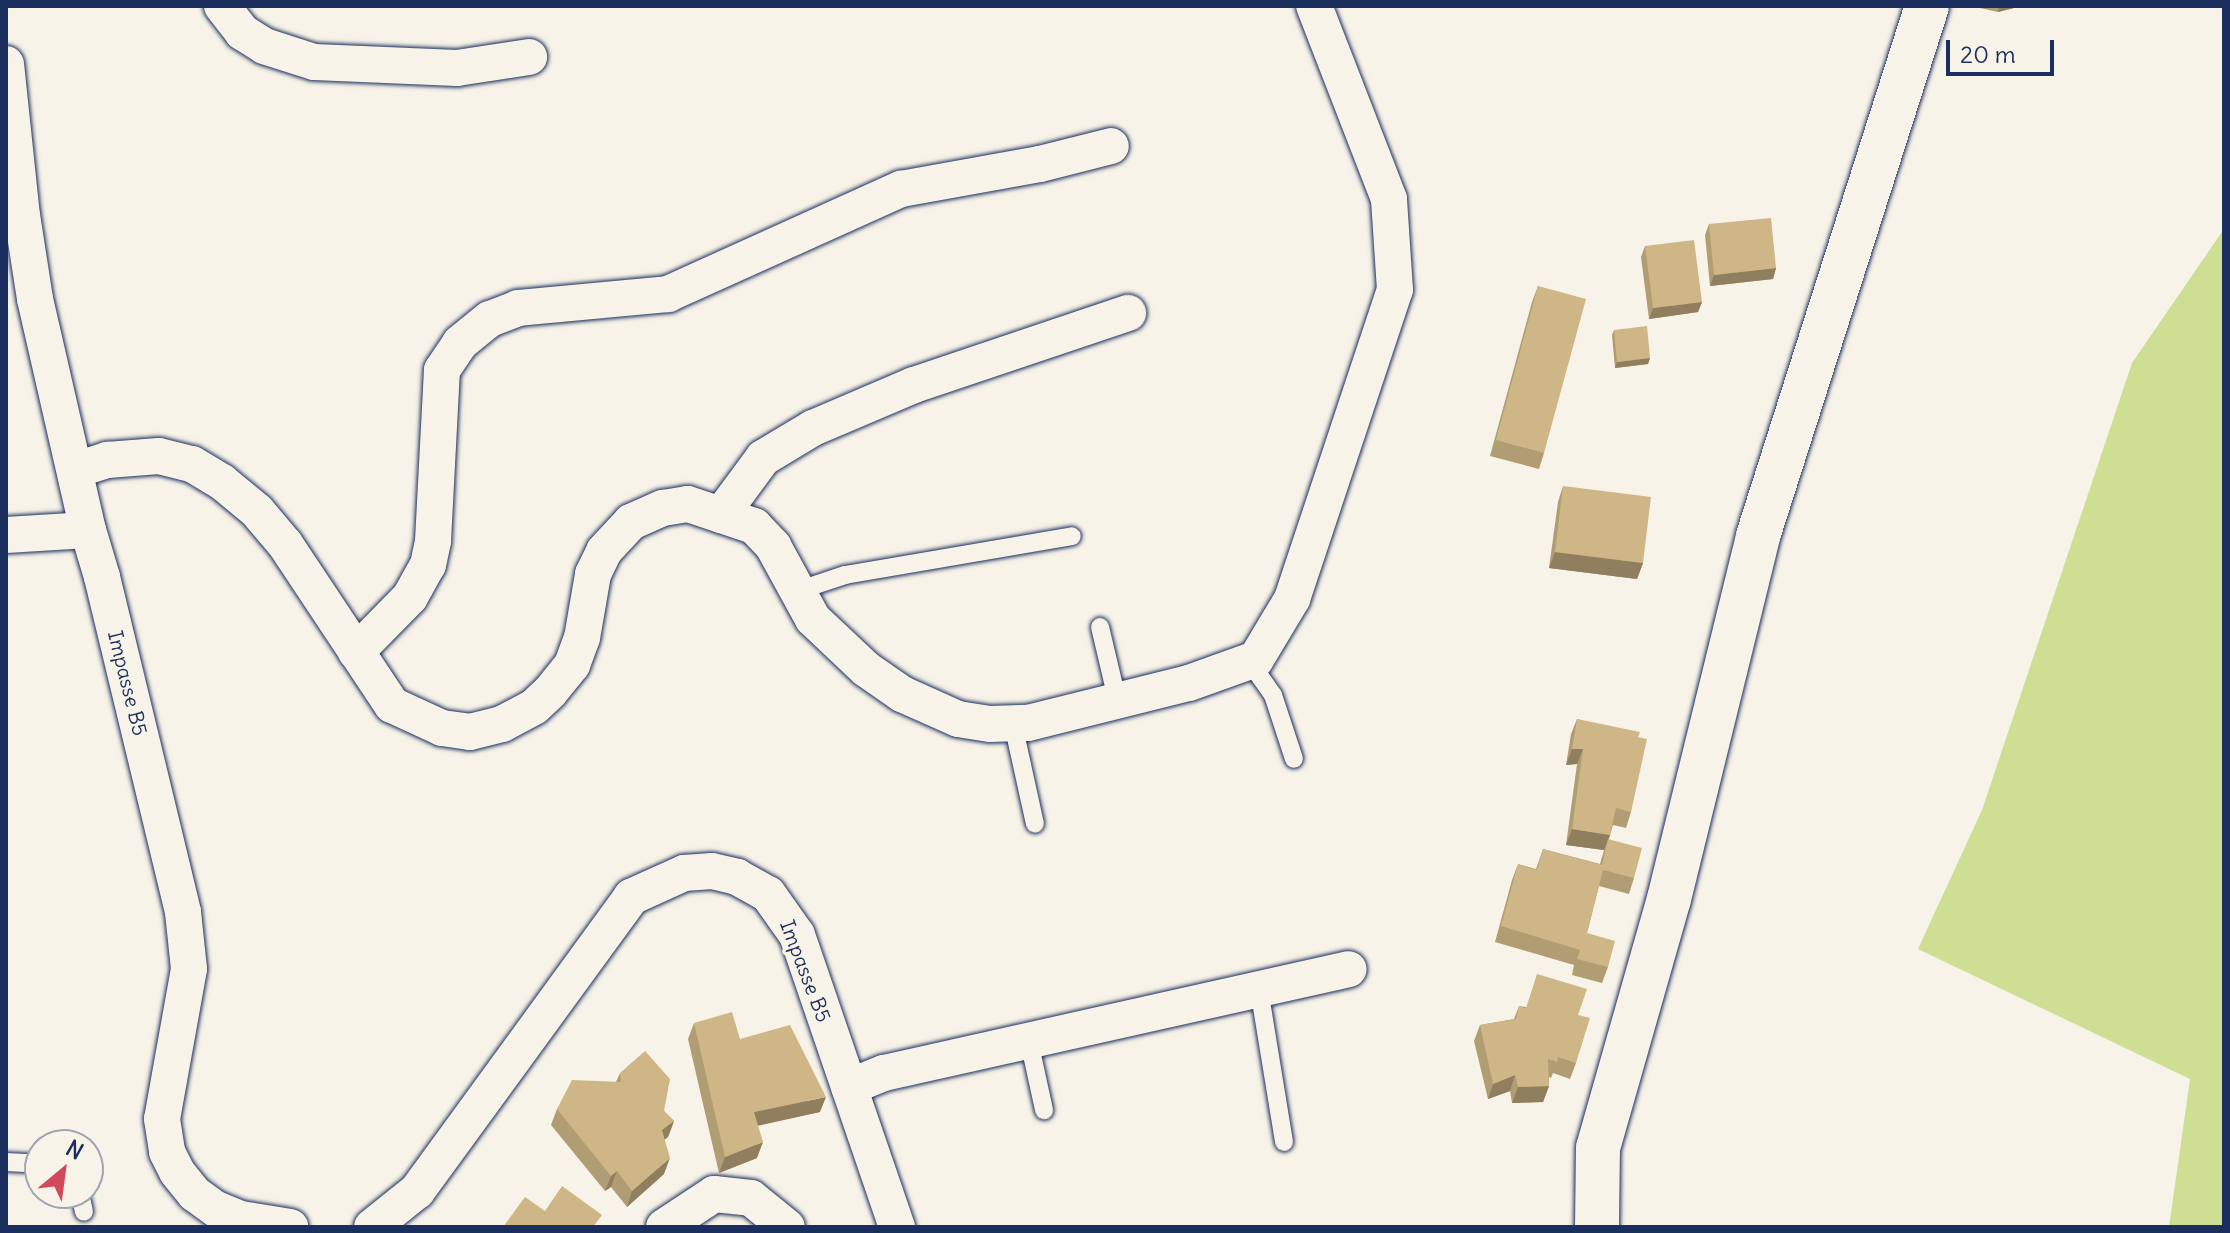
<!DOCTYPE html>
<style>
body{margin:0}
#map{position:relative;width:2230px;height:1233px;overflow:hidden;background:#f7f3e8;font-family:Delius,sans-serif}
div>[style]{position:absolute}
[style*='--x']{left:calc(var(--x)*1px);top:calc(var(--y)*1px);width:calc(var(--w)*1px);rotate:calc(var(--a)*1deg)}
.green>*{inset:0;background:#cede92}
.roads{filter:drop-shadow(0 0 2px #1b2f5e) drop-shadow(0 0 2px #1b2f5e)}
.lane>*{height:18px;margin:-9px;padding:0 9px;transform-origin:9px;border-radius:9px;background:#f7f3e8}
.street>*{height:36px;margin:-18px;padding:0 18px;transform-origin:18px;border-radius:18px;background:#f7f3e8}
.secondary>*{height:44px;margin:-22px;padding:0 22px;transform-origin:22px;border-radius:22px;background:#f7f3e8}
.wall>*{inset:0;background:#b19d73}
.shaded-wall>*{inset:0;background:#907f5e}
.building>*{inset:0;background:#ceb686}
span{translate:-50% -50%;white-space:nowrap;text-align:center;line-height:1.15;-webkit-text-stroke:7px #f7f3e8;paint-order:stroke}
.street-label{font-size:20px;color:#1b2f5e}
.frame{position:absolute;inset:0;border:8px solid #1b2f5e;pointer-events:none}
.north{position:absolute;left:24px;top:1129px;width:80px;height:80px;box-sizing:border-box;background:#f7f3e8;border:2px solid #9fa5b1;border-radius:50%;rotate:29deg;font-size:22px;font-weight:700;line-height:32px;text-align:center;color:#1b2f5e}
.north::after{content:'';display:block;margin:auto;width:28px;height:36px;background:#d1495b;clip-path:polygon(50% 0,100% 100%,50% 72%,0 100%)}
.scale{position:absolute;left:1946px;top:40px;width:108px;height:36px;box-sizing:border-box;border:4px solid #1b2f5e;border-top:0;padding-left:10px;font-size:24px;line-height:28px;white-space:nowrap;color:#1b2f5e;-webkit-text-stroke:6px #f7f3e8;paint-order:stroke}
</style>
<div id="map">
<div class="green">
<div style="clip-path:polygon(2224px 229px,2224px 1227px,2169px 1227px,2190px 1079px,1918px 949px,1982px 810px,2132px 363px)"></div>
</div>
<div class="roads">
<div class="lane">
<div style="--x:797;--y:591;--w:51;--a:-18.4"></div>
<div style="--x:845;--y:575;--w:230;--a:-9.7"></div>
<div style="--x:1100;--y:627;--w:78;--a:76.7"></div>
<div style="--x:1249;--y:661;--w:42;--a:54.8"></div>
<div style="--x:1273;--y:695;--w:67;--a:71.8"></div>
<div style="--x:1013;--y:724;--w:102;--a:77.6"></div>
<div style="--x:1259;--y:989;--w:155;--a:80.7"></div>
<div style="--x:1029;--y:1041;--w:71;--a:77.7"></div>
<div style="--x:6;--y:1162;--w:34;--a:3"></div>
<div style="--x:80;--y:1193;--w:19;--a:78"></div>
</div>
<div class="street">
<div style="--x:222;--y:6;--w:33;--a:52"></div>
<div style="--x:242;--y:32;--w:26;--a:32"></div>
<div style="--x:264;--y:46;--w:52;--a:17.7"></div>
<div style="--x:314;--y:62;--w:143;--a:2.4"></div>
<div style="--x:457;--y:68;--w:73;--a:-8.7"></div>
<div style="--x:6;--y:64;--w:152;--a:84"></div>
<div style="--x:22;--y:215;--w:85;--a:81.2"></div>
<div style="--x:35;--y:299;--w:237;--a:77.1"></div>
<div style="--x:88;--y:530;--w:49;--a:73.4"></div>
<div style="--x:102;--y:577;--w:345;--a:76.4"></div>
<div style="--x:183;--y:912;--w:57;--a:84"></div>
<div style="--x:189;--y:969;--w:152;--a:100.2"></div>
<div style="--x:162;--y:1119;--w:33;--a:81"></div>
<div style="--x:167;--y:1152;--w:22;--a:63"></div>
<div style="--x:177;--y:1172;--w:28;--a:51"></div>
<div style="--x:195;--y:1194;--w:26;--a:36"></div>
<div style="--x:216;--y:1209;--w:27;--a:22"></div>
<div style="--x:241;--y:1219;--w:50;--a:9.3"></div>
<div style="--x:76;--y:470;--w:33;--a:-18"></div>
<div style="--x:107;--y:460;--w:52;--a:-4.4"></div>
<div style="--x:159;--y:456;--w:34;--a:14"></div>
<div style="--x:192;--y:464;--w:35;--a:31"></div>
<div style="--x:222;--y:482;--w:45;--a:39.6"></div>
<div style="--x:257;--y:511;--w:43;--a:49.7"></div>
<div style="--x:285;--y:544;--w:193;--a:56.4"></div>
<div style="--x:392;--y:705;--w:55;--a:24.7"></div>
<div style="--x:442;--y:728;--w:28;--a:8"></div>
<div style="--x:470;--y:732;--w:33;--a:-14"></div>
<div style="--x:502;--y:724;--w:36;--a:-28"></div>
<div style="--x:534;--y:707;--w:22;--a:-43"></div>
<div style="--x:550;--y:692;--w:35;--a:-51"></div>
<div style="--x:572;--y:665;--w:29;--a:-70"></div>
<div style="--x:582;--y:638;--w:65;--a:-80.2"></div>
<div style="--x:593;--y:574;--w:25;--a:-64"></div>
<div style="--x:604;--y:551;--w:40;--a:-47"></div>
<div style="--x:631;--y:522;--w:35;--a:-24"></div>
<div style="--x:663;--y:508;--w:25;--a:-9"></div>
<div style="--x:688;--y:504;--w:70;--a:18.4"></div>
<div style="--x:754;--y:526;--w:28;--a:46"></div>
<div style="--x:773;--y:546;--w:83;--a:61.3"></div>
<div style="--x:813;--y:619;--w:73;--a:43.3"></div>
<div style="--x:866;--y:669;--w:44;--a:34.8"></div>
<div style="--x:902;--y:694;--w:61;--a:24.1"></div>
<div style="--x:958;--y:719;--w:32;--a:9"></div>
<div style="--x:990;--y:724;--w:38;--a:-2"></div>
<div style="--x:1028;--y:723;--w:166;--a:-14"></div>
<div style="--x:1189;--y:683;--w:71;--a:-19.7"></div>
<div style="--x:1256;--y:659;--w:70;--a:-59"></div>
<div style="--x:1292;--y:599;--w:326;--a:-71.6"></div>
<div style="--x:1395;--y:290;--w:91;--a:-93.8"></div>
<div style="--x:1389;--y:199;--w:207;--a:-111.2"></div>
<div style="--x:721;--y:515;--w:71;--a:-53.6"></div>
<div style="--x:763;--y:458;--w:58;--a:-31"></div>
<div style="--x:813;--y:428;--w:110;--a:-23.1"></div>
<div style="--x:914;--y:385;--w:226;--a:-18.6"></div>
<div style="--x:6;--y:535;--w:82;--a:-3.5"></div>
<div style="--x:356;--y:652;--w:77;--a:-45.5"></div>
<div style="--x:410;--y:597;--w:37;--a:-61"></div>
<div style="--x:428;--y:565;--w:25;--a:-78"></div>
<div style="--x:433;--y:541;--w:171;--a:-87"></div>
<div style="--x:442;--y:370;--w:32;--a:-56"></div>
<div style="--x:460;--y:343;--w:38;--a:-39"></div>
<div style="--x:490;--y:319;--w:30;--a:-21"></div>
<div style="--x:518;--y:308;--w:151;--a:-5.3"></div>
<div style="--x:668;--y:294;--w:256;--a:-24.3"></div>
<div style="--x:901;--y:189;--w:141;--a:-10.2"></div>
<div style="--x:1040;--y:164;--w:73;--a:-14.2"></div>
<div style="--x:849;--y:1087;--w:38;--a:-22"></div>
<div style="--x:884;--y:1073;--w:476;--a:-12.6"></div>
<div style="--x:372;--y:1227;--w:58;--a:-38.7"></div>
<div style="--x:417;--y:1191;--w:364;--a:-53.9"></div>
<div style="--x:631;--y:897;--w:58;--a:-24.4"></div>
<div style="--x:684;--y:873;--w:28;--a:-4"></div>
<div style="--x:712;--y:871;--w:26;--a:13"></div>
<div style="--x:737;--y:877;--w:35;--a:29"></div>
<div style="--x:768;--y:894;--w:50;--a:54.7"></div>
<div style="--x:797;--y:935;--w:309;--a:71.1"></div>
<div style="--x:664;--y:1227;--w:60;--a:-33.4"></div>
<div style="--x:714;--y:1194;--w:37;--a:6"></div>
<div style="--x:751;--y:1198;--w:46;--a:38.9"></div>
</div>
<div class="secondary">
<div style="--x:1597;--y:1227;--w:79;--a:-89.3"></div>
<div style="--x:1598;--y:1148;--w:259;--a:-74.1"></div>
<div style="--x:1669;--y:899;--w:374;--a:-76.2"></div>
<div style="--x:1758;--y:536;--w:556;--a:-72.31"></div>
</div>
</div>
<div class="wall">
<div style="clip-path:polygon(1971px 6px,2022px 6px,1998px 12px)"></div>
<div style="clip-path:polygon(1709px 224px,1776px 268px,1773px 279px,1710px 286px,1705px 235px)"></div>
<div style="clip-path:polygon(1645px 246px,1702px 302px,1698px 312px,1649px 319px,1641px 257px)"></div>
<div style="clip-path:polygon(1538px 286px,1544px 453px,1539px 469px,1490px 456px,1532px 302px)"></div>
<div style="clip-path:polygon(1614px 330px,1650px 358px,1648px 364px,1615px 368px,1612px 335px)"></div>
<div style="clip-path:polygon(1563px 486px,1643px 563px,1637px 579px,1549px 568px,1558px 502px)"></div>
<div style="clip-path:polygon(1577px 719px,1638px 737px,1631px 812px,1626px 828px,1613px 825px,1609px 839px,1634px 878px,1629px 894px,1599px 886px,1587px 933px,1608px 967px,1602px 983px,1572px 975px,1574px 965px,1495px 942px,1512px 880px,1518px 864px,1536px 869px,1543px 849px,1600px 864px,1604px 850px,1566px 845px,1577px 764px,1566px 765px,1571px 734px)"></div>
<div style="clip-path:polygon(1519px 1006px,1578px 1015px,1576px 1063px,1570px 1079px,1553px 1073px,1551px 1078px,1549px 1077px,1549px 1086px,1543px 1102px,1512px 1103px,1510px 1091px,1488px 1099px,1474px 1041px,1480px 1025px,1514px 1019px)"></div>
<div style="clip-path:polygon(694px 1023px,740px 1039px,820px 1112px,758px 1125px,757px 1158px,719px 1173px,688px 1039px)"></div>
<div style="clip-path:polygon(620px 1073px,664px 1111px,674px 1121px,668px 1137px,664px 1140px,664px 1174px,627px 1207px,611px 1187px,605px 1191px,551px 1125px,557px 1109px,616px 1082px)"></div>
</div>
<div class="shaded-wall">
<div style="clip-path:polygon(2000px 6px,2022px 6px,1998px 12px)"></div>
<div style="clip-path:polygon(1776px 268px,1773px 279px,1710px 286px,1714px 275px)"></div>
<div style="clip-path:polygon(1702px 302px,1698px 312px,1649px 319px,1653px 308px)"></div>
<div style="clip-path:polygon(1650px 358px,1648px 364px,1615px 368px,1617px 362px)"></div>
<div style="clip-path:polygon(1555px 552px,1643px 563px,1637px 579px,1549px 568px)"></div>
<div style="clip-path:polygon(1572px 749px,1583px 749px,1577px 764px,1566px 765px)"></div>
<div style="clip-path:polygon(1572px 829px,1610px 835px,1604px 850px,1566px 845px)"></div>
<div style="clip-path:polygon(1515px 1075px,1510px 1091px,1488px 1099px,1493px 1084px)"></div>
<div style="clip-path:polygon(1549px 1086px,1543px 1102px,1512px 1103px,1518px 1087px)"></div>
<div style="clip-path:polygon(826px 1097px,820px 1112px,748px 1128px,754px 1112px)"></div>
<div style="clip-path:polygon(674px 1121px,668px 1137px,656px 1146px,662px 1130px)"></div>
<div style="clip-path:polygon(763px 1142px,757px 1158px,719px 1173px,725px 1157px)"></div>
<div style="clip-path:polygon(670px 1158px,664px 1174px,627px 1207px,632px 1191px)"></div>
<div style="clip-path:polygon(617px 1171px,611px 1187px,605px 1191px,611px 1176px)"></div>
</div>
<div class="building">
<div style="clip-path:polygon(1771px 218px,1776px 268px,1714px 275px,1709px 224px)"></div>
<div style="clip-path:polygon(1694px 240px,1702px 302px,1653px 308px,1645px 246px)"></div>
<div style="clip-path:polygon(1538px 286px,1586px 299px,1544px 453px,1496px 440px)"></div>
<div style="clip-path:polygon(1647px 326px,1650px 358px,1617px 362px,1614px 330px)"></div>
<div style="clip-path:polygon(1563px 486px,1651px 497px,1643px 563px,1555px 552px)"></div>
<div style="clip-path:polygon(1577px 719px,1640px 732px,1638px 737px,1647px 739px,1631px 812px,1616px 808px,1610px 835px,1572px 829px,1583px 749px,1572px 749px)"></div>
<div style="clip-path:polygon(1608px 839px,1642px 848px,1634px 878px,1603px 870px,1587px 933px,1615px 941px,1608px 967px,1577px 959px,1580px 950px,1501px 926px,1518px 864px,1537px 870px,1543px 849px,1602px 865px)"></div>
<div style="clip-path:polygon(1537px 974px,1587px 989px,1578px 1015px,1590px 1018px,1576px 1063px,1558px 1057px,1557px 1062px,1548px 1059px,1549px 1086px,1518px 1087px,1515px 1075px,1493px 1084px,1480px 1025px,1516px 1019px,1519px 1006px,1526px 1008px)"></div>
<div style="clip-path:polygon(732px 1012px,740px 1039px,790px 1025px,826px 1097px,754px 1112px,763px 1142px,725px 1157px,694px 1023px)"></div>
<div style="clip-path:polygon(645px 1051px,670px 1079px,664px 1111px,674px 1121px,662px 1130px,670px 1158px,632px 1191px,617px 1171px,611px 1176px,557px 1109px,572px 1080px,621px 1082px,620px 1073px)"></div>
<div style="clip-path:polygon(562px 1186px,602px 1215px,593px 1227px,503px 1227px,525px 1197px,545px 1211px)"></div>
</div>
<div class="street-label">
<span style="left:128px;top:683px;rotate:76deg">Impasse B5</span>
<span style="left:806px;top:971px;rotate:69deg">Impasse B5</span>
</div>
<div class="frame"></div>
<div class="north">N</div>
<div class="scale">20 m</div>
</div>
